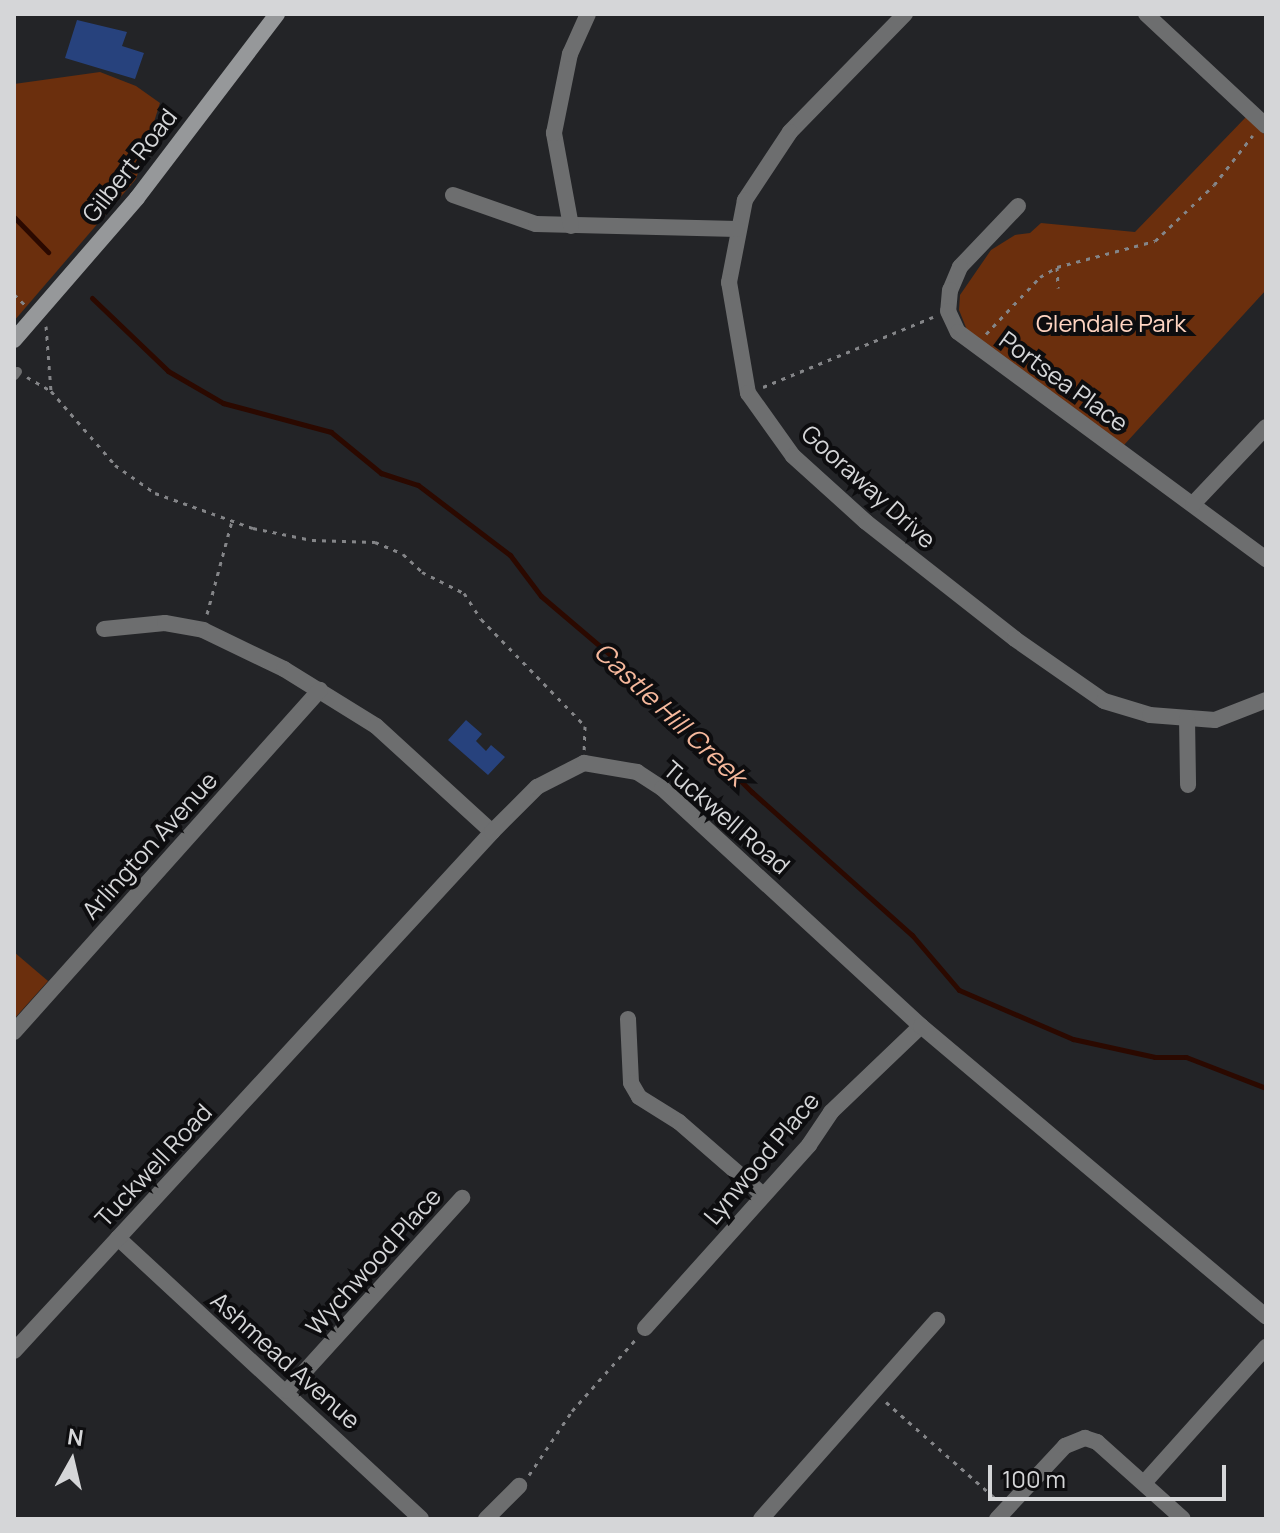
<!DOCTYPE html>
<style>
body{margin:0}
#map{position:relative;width:1280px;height:1533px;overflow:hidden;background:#232427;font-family:Manrope,sans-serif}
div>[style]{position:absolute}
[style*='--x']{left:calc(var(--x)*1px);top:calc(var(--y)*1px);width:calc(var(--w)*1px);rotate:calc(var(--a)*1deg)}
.green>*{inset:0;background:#6b2f0d}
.stream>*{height:5px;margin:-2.5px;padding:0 2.5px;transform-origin:2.5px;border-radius:2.5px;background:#2b0900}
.building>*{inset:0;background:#27427d}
.path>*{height:3px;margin-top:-1.5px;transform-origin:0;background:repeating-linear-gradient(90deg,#848588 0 4px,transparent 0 10px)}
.service>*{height:9px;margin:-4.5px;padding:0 4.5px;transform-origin:4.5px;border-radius:4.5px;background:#6d6e6f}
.minor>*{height:16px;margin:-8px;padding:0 8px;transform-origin:8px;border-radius:8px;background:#6d6e6f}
.tertiary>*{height:16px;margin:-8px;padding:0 8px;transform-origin:8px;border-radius:8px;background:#6d6e6f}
.secondary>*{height:16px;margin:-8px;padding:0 8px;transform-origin:8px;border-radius:8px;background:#96989a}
span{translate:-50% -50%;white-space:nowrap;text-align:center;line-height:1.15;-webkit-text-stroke:8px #0d0d0f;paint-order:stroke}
.street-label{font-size:24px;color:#d5d6d8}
.park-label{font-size:24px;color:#ffd5c2}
.water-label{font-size:26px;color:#f6b89c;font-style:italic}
.frame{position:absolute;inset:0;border:16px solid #d5d6d8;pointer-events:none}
.north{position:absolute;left:32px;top:1421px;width:80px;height:80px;-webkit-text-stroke:6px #0d0d0f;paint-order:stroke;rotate:8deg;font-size:22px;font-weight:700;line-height:32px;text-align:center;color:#d5d6d8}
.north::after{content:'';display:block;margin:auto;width:28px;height:36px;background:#d5d6d8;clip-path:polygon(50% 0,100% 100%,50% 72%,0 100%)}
.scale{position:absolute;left:988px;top:1465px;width:238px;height:36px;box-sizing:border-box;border:4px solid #d5d6d8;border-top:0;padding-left:10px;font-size:24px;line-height:28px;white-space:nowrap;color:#d5d6d8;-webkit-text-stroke:6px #0d0d0f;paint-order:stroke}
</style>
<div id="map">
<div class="green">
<div style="clip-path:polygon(100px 72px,136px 86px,160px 103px,136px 179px,14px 321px,14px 84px)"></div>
<div style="clip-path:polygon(1246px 117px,1266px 136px,1266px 290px,1124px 445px,967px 330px,959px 310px,960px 295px,991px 250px,1015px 235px,1030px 233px,1041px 223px,1135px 232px)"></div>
<div style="clip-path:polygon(14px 952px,48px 981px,14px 1019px)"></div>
</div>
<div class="stream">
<div style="--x:14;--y:217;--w:49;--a:45.8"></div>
<div style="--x:92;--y:298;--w:105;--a:43.8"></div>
<div style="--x:168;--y:371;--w:64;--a:30.2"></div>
<div style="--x:223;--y:403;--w:112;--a:15"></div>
<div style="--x:331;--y:432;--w:65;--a:39.4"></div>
<div style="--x:381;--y:473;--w:39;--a:18"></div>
<div style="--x:418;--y:485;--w:116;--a:37.3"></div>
<div style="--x:510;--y:555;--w:51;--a:52.9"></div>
<div style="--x:541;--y:596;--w:123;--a:40.4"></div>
<div style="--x:635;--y:676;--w:165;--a:44.8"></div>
<div style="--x:752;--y:792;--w:215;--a:41.8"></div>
<div style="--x:912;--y:935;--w:72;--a:49.5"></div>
<div style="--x:959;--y:990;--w:124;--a:23.3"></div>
<div style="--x:1073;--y:1039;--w:84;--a:12.4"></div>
<div style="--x:1155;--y:1057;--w:31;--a:0"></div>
<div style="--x:1186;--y:1057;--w:86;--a:21.2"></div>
</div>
<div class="building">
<div style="clip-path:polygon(77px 20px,127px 32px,122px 46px,144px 53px,135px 79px,65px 58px)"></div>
<div style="clip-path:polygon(466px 720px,482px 734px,476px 741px,486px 751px,491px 745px,505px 757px,488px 775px,448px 740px)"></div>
</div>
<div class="path">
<div style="--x:1057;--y:267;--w:21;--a:87"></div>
<div style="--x:14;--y:294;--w:16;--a:45"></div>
<div style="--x:46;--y:326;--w:65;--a:85.6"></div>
<div style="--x:51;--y:391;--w:98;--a:49.1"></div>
<div style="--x:115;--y:465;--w:49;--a:35"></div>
<div style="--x:155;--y:493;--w:104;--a:19.7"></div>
<div style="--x:253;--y:528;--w:60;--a:11.5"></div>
<div style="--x:312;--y:540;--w:63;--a:1.8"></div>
<div style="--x:375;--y:542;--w:30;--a:23"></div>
<div style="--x:403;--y:554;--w:26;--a:43"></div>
<div style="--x:422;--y:572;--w:47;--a:26.6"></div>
<div style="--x:464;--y:593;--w:31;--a:57"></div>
<div style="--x:481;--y:619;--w:149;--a:45.8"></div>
<div style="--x:585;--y:726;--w:24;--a:92"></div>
<div style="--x:986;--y:334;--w:79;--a:-46.5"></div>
<div style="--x:1040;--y:277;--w:20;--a:-30"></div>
<div style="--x:1057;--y:267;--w:101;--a:-14.9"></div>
<div style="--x:1155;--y:241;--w:81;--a:-43.5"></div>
<div style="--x:1214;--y:185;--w:63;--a:-52"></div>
<div style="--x:27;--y:377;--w:28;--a:30"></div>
<div style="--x:763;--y:387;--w:184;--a:-22.4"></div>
<div style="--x:207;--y:614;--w:96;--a:-75"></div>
<div style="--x:886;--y:1402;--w:145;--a:41.4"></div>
<div style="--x:529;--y:1475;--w:77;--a:-56.1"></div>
<div style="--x:572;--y:1411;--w:95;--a:-48.4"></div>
</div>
<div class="service">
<div style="--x:14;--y:375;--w:5;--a:-53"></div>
</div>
<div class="minor">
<div style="--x:905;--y:14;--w:165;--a:134.3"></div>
<div style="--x:790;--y:132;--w:82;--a:123.5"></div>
<div style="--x:745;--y:200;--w:84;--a:101"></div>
<div style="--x:729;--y:282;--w:113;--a:80.3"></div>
<div style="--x:748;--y:393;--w:77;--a:54.5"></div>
<div style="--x:793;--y:456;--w:98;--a:42.1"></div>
<div style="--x:866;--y:522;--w:189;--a:38.1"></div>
<div style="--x:1015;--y:639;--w:108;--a:34.9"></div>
<div style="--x:1104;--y:701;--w:48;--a:16.9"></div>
<div style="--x:1150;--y:715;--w:65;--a:4.4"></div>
<div style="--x:1215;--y:720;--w:55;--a:-21.4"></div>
<div style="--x:1146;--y:14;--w:164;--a:43"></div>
<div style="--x:453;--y:195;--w:88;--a:19.3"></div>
<div style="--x:536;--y:224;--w:201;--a:1.4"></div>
<div style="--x:1018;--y:206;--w:84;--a:133.6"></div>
<div style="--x:960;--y:267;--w:25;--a:113"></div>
<div style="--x:950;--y:290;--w:21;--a:95"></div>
<div style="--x:948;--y:311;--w:23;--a:65"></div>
<div style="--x:958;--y:332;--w:383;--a:36.4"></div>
<div style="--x:571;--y:226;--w:95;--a:-100.4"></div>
<div style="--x:554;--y:133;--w:81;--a:-78.6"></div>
<div style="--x:570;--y:54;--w:44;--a:-65.8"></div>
<div style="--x:1193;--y:504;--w:106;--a:-46.5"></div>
<div style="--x:104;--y:629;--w:61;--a:-5.6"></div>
<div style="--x:165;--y:623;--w:39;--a:10"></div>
<div style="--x:203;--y:630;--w:90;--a:25.7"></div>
<div style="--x:284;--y:669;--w:108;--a:31.8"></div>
<div style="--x:376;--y:726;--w:157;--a:42.4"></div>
<div style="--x:1187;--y:718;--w:67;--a:89.1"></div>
<div style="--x:628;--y:1019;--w:64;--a:87.3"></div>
<div style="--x:631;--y:1083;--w:16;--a:60"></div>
<div style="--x:639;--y:1097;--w:47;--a:32"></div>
<div style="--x:679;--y:1122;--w:111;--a:41"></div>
<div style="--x:14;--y:1032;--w:459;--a:-48.2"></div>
<div style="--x:118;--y:1238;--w:413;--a:42.8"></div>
<div style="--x:645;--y:1328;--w:246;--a:-48.1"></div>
<div style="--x:809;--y:1145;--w:40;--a:-56"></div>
<div style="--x:831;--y:1112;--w:124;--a:-43.7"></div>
<div style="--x:287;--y:1391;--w:261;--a:-47.8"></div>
<div style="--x:1144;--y:1483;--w:183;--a:-48.1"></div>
<div style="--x:486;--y:1519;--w:47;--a:-45"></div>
<div style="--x:761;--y:1519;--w:266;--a:-48.5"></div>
<div style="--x:997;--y:1519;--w:100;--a:-47"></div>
<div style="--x:1065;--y:1446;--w:22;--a:-22"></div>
<div style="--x:1085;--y:1438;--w:13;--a:18"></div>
<div style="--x:1097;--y:1442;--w:115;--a:41.8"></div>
</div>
<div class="tertiary">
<div style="--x:14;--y:1351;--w:706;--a:-47.35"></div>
<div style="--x:492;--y:832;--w:64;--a:-45"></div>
<div style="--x:537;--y:787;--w:53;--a:-27.1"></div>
<div style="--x:584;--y:763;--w:54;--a:9.6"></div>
<div style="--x:637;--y:772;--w:30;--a:33"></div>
<div style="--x:662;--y:788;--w:352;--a:42.6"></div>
<div style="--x:921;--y:1026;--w:451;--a:40.1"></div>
</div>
<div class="secondary">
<div style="--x:14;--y:340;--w:188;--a:-49.1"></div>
<div style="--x:137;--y:198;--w:231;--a:-52.7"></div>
</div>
<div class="street-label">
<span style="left:129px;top:165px;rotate:-52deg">Gilbert Road</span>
<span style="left:1064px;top:381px;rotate:36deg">Portsea Place</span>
<span style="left:869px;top:486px;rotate:42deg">Gooraway Drive</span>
<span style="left:727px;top:817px;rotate:41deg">Tuckwell Road</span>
<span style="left:149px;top:845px;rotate:-48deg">Arlington Avenue</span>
<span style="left:761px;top:1158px;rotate:-50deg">Lynwood Place</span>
<span style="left:153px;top:1165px;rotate:-47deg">Tuckwell Road</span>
<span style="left:373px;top:1261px;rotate:-48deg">Wychwood Place</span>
<span style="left:286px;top:1360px;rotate:42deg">Ashmead Avenue</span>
</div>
<div class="park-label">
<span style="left:1111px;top:323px">Glendale Park</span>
</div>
<div class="water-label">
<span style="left:670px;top:714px;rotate:43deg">Castle Hill Creek</span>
</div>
<div class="frame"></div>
<div class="north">N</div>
<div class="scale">100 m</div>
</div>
